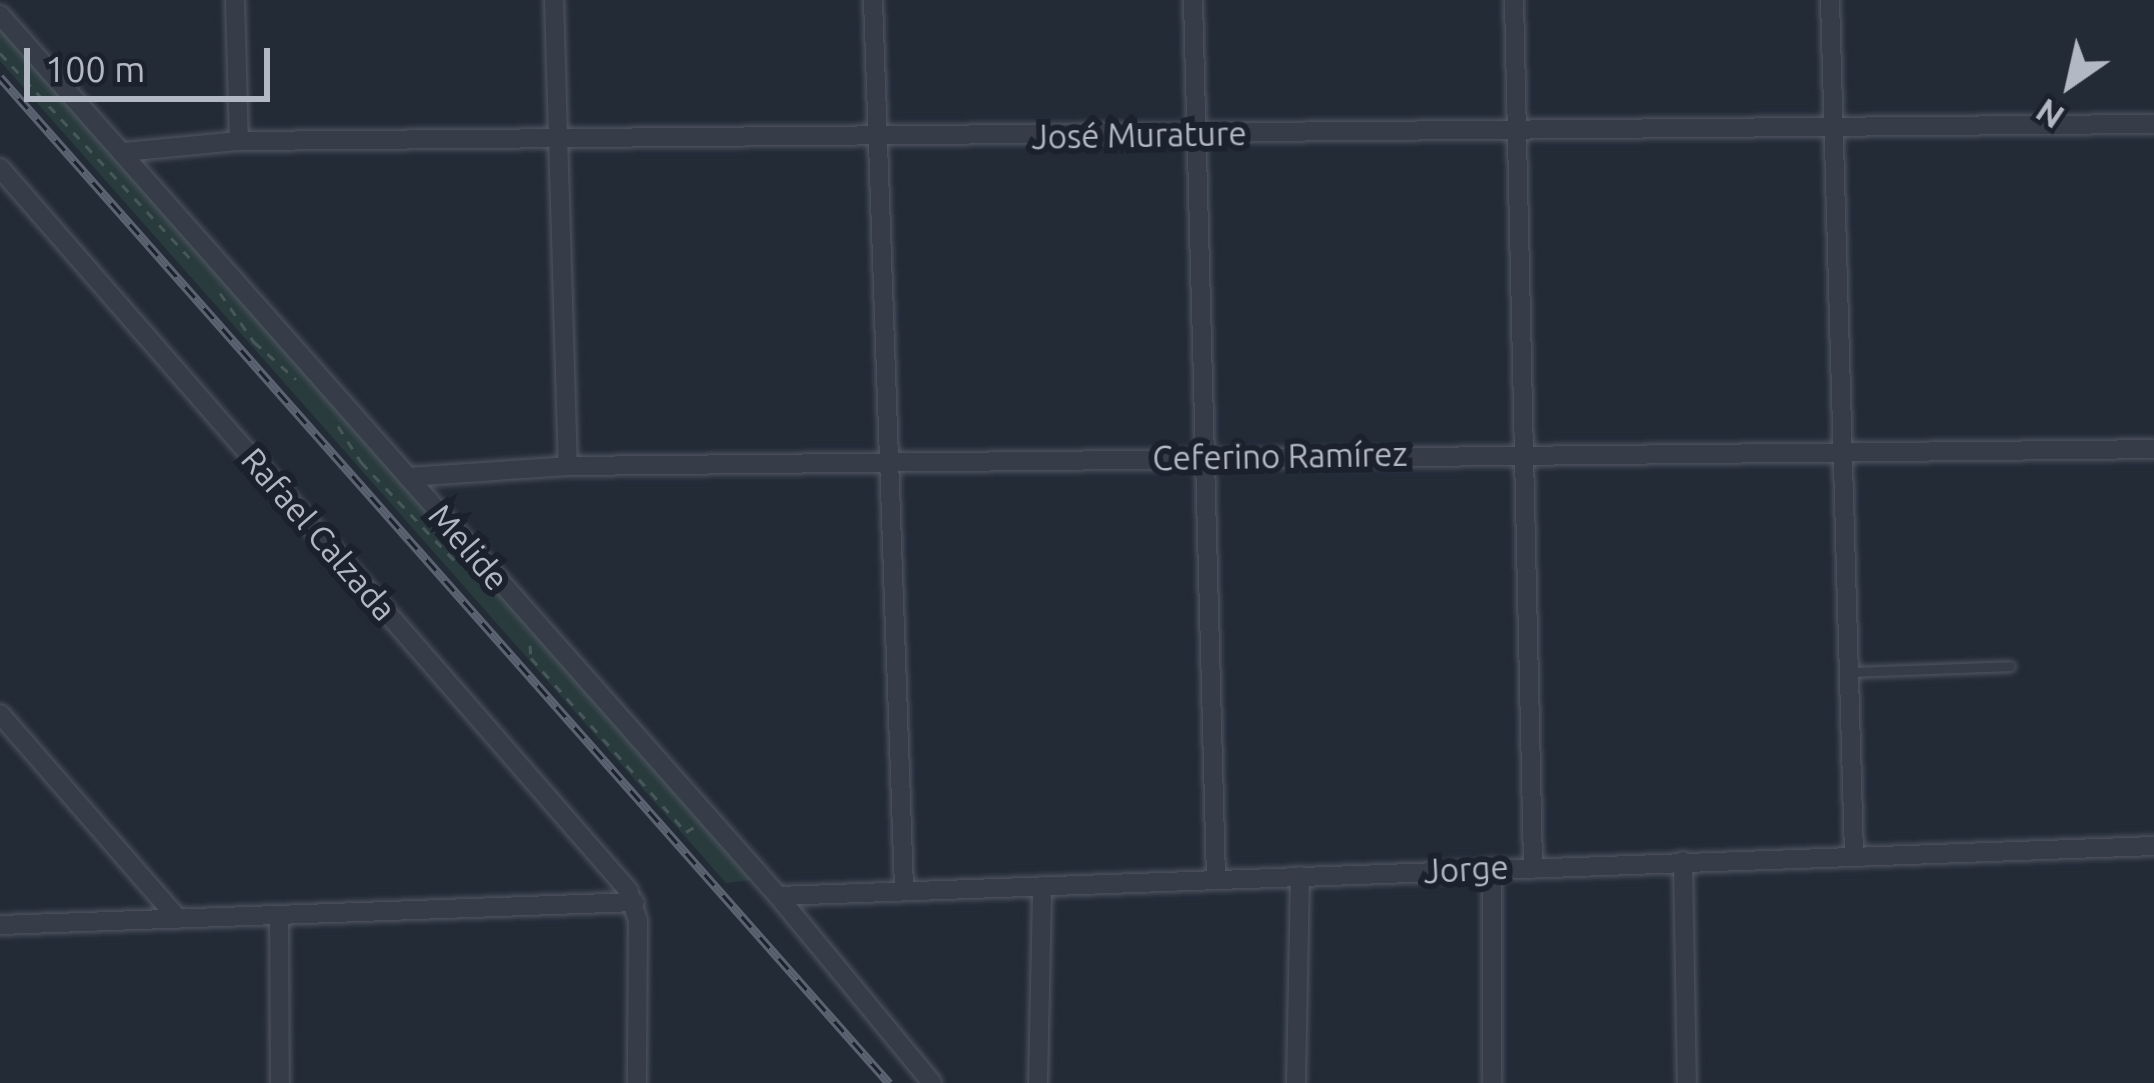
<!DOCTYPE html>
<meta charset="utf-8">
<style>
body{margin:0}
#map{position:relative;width:2154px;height:1083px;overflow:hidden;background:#232b37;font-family:Ubuntu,sans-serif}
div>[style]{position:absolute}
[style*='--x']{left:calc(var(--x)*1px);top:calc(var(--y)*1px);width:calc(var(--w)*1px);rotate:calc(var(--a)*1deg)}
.green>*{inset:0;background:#293b3d}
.path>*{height:3px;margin-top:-1.5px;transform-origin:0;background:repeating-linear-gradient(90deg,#47575a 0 9px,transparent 0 18px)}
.roads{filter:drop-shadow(0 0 3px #525863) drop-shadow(0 0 3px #525863)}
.lane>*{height:9px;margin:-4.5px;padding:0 4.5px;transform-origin:4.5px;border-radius:4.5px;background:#373d48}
.street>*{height:18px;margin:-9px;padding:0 9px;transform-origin:9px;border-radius:9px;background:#373d48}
.rail>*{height:9px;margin-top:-4.5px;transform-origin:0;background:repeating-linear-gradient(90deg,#1c222d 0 14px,#5b6371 0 28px);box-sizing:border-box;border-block:3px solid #5b6371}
span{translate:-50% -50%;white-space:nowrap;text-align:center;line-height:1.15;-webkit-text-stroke:12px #1c222d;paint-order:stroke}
.street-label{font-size:33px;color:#b2b8c4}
.north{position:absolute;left:2010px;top:24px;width:120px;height:120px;-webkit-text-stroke:9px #1c222d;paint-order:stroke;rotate:214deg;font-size:33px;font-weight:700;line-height:48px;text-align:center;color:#b2b8c4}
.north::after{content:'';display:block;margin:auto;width:42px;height:54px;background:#b2b8c4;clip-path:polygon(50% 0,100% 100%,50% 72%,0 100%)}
.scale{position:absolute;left:24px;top:48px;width:246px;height:54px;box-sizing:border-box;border:6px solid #b2b8c4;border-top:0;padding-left:15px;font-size:36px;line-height:42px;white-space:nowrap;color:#b2b8c4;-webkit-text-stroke:9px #1c222d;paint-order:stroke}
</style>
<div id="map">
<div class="green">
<div style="clip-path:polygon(0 28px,751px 880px,726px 883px,0 61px)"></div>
</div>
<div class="path">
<div style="--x:0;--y:53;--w:280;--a:47.2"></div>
<div style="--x:220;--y:293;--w:60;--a:55.2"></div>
<div style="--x:254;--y:342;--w:56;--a:41.4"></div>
<div style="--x:338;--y:426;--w:43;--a:57.4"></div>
<div style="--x:361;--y:462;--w:137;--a:46.5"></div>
<div style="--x:530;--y:645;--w:13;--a:86"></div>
<div style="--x:531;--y:658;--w:233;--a:48.3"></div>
<div style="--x:686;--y:832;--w:9;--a:-32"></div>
</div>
<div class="roads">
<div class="lane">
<div style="--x:1849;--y:672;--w:161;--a:-2.1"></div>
</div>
<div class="street">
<div style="--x:235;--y:0;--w:141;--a:88.4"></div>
<div style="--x:554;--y:0;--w:466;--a:88.3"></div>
<div style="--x:873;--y:0;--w:890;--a:88"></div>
<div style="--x:1193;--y:0;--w:876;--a:88.5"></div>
<div style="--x:1514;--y:0;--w:865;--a:88.74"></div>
<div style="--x:1830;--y:0;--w:855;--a:88.39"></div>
<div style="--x:0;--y:15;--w:1175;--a:48.55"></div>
<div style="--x:778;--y:896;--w:242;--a:50.5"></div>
<div style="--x:124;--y:152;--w:116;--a:-5.5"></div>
<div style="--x:239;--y:141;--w:1915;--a:-0.51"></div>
<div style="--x:0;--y:168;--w:957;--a:48.98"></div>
<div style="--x:628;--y:890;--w:32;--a:72"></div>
<div style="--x:638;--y:920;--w:163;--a:90.4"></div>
<div style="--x:408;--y:477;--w:160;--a:-3.9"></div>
<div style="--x:568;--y:466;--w:1586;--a:-0.61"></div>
<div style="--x:0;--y:714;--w:271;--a:49"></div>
<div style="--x:1683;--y:861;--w:222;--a:89"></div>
<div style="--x:1492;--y:868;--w:215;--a:90"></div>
<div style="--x:778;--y:896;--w:1377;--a:-2.08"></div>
<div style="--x:279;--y:915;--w:168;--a:89.7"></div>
<div style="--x:0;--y:925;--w:635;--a:-2.07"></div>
<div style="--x:1038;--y:1083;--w:197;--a:-88.8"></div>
<div style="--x:1296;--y:1083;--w:207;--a:-88.9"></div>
</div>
</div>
<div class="rail">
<div style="--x:0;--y:77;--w:1343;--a:48.53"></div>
</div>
<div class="street-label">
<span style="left:1139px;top:135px;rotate:-1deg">José Murature</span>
<span style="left:1280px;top:456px;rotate:-1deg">Ceferino Ramírez</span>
<span style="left:319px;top:534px;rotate:49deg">Rafael Calzada</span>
<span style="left:469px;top:547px;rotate:49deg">Melide</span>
<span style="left:1466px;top:869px;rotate:-3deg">Jorge</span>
</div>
<div class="north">N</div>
<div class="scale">100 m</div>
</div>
